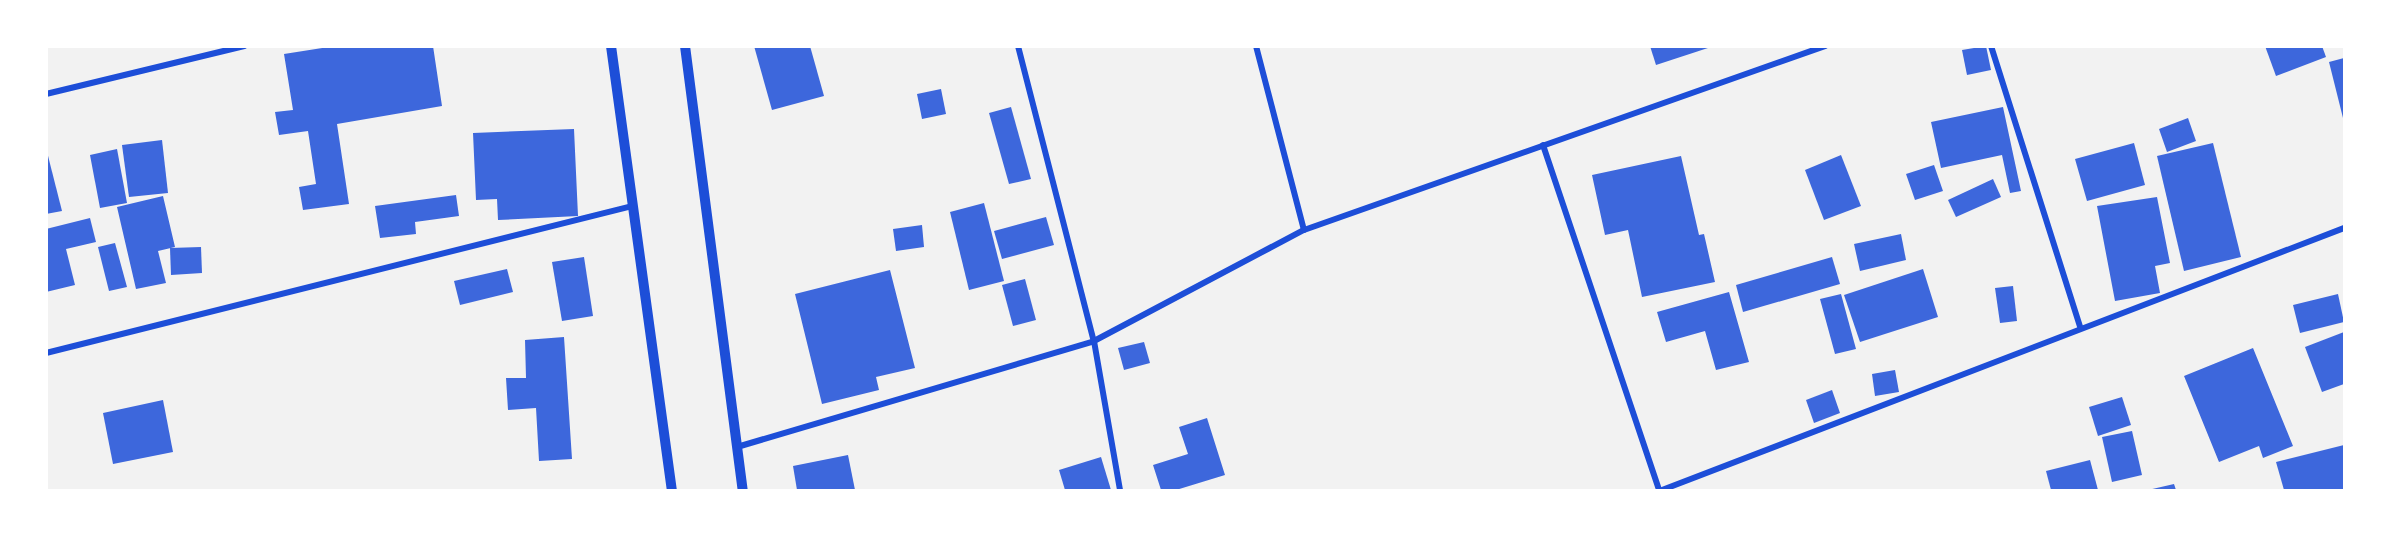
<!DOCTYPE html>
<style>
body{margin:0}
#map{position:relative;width:2391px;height:537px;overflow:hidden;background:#f2f2f2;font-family:"Titillium Web",sans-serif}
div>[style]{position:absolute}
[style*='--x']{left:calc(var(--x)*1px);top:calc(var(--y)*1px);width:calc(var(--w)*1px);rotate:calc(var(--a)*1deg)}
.building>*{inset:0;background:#3d67dc}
.minor>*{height:6px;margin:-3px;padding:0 3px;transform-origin:3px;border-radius:3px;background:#1d4ed8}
.tertiary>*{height:10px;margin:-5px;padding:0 5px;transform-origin:5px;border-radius:5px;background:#1d4ed8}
span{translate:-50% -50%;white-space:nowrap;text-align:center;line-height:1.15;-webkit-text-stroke:6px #fff;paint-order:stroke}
.frame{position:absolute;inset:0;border:48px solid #fff;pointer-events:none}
</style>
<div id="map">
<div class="building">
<div style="clip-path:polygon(335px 46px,433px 46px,442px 106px,337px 124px,349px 204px,303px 210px,299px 187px,316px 184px,308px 131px,279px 135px,275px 112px,293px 110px,284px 54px)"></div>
<div style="clip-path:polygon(754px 46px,810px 46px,824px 96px,772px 110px)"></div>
<div style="clip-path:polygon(1650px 46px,1711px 46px,1711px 47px,1656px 65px)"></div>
<div style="clip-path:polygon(1986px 46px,1991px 70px,1967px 75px,1962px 50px)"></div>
<div style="clip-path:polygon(2265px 46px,2322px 46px,2326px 57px,2276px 76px)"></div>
<div style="clip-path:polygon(2344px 58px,2344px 122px,2329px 62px)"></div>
<div style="clip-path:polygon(941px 89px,946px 114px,922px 119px,917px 94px)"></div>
<div style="clip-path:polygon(1011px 107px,1031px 179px,1009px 184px,989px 113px)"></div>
<div style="clip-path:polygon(2003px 107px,2021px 191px,2010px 193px,2002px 155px,1941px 168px,1931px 122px)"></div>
<div style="clip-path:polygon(2188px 118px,2196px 141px,2167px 152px,2159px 129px)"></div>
<div style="clip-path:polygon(574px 129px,578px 216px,498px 220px,497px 199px,476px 200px,473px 133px)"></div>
<div style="clip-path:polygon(162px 140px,168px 193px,129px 197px,122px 145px)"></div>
<div style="clip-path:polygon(2134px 143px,2145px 185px,2087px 201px,2075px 159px)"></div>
<div style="clip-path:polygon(2213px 143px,2241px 257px,2184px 271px,2157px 156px)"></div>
<div style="clip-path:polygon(46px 148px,62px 211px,46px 214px)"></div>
<div style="clip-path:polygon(117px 149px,127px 203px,100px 208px,90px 155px)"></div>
<div style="clip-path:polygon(1841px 155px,1861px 206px,1824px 220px,1805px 170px)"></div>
<div style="clip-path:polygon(1681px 156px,1699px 235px,1704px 234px,1715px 282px,1642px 297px,1628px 230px,1605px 235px,1592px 175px)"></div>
<div style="clip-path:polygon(1934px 165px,1943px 191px,1915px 200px,1906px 174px)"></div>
<div style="clip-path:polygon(1993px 179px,2001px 197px,1956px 217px,1948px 200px)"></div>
<div style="clip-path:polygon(456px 195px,459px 216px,415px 222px,416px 234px,380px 238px,375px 206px)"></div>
<div style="clip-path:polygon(163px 196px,175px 247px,158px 251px,166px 283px,136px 289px,117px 207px)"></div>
<div style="clip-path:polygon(2157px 197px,2170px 263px,2155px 266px,2160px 293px,2115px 301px,2097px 206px)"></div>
<div style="clip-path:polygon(984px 203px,1004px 281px,969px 290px,950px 212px)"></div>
<div style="clip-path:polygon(1046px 217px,1054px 245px,1002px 259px,994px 231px)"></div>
<div style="clip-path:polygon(90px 218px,96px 242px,66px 249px,75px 285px,46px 292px,46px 229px)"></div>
<div style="clip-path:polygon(922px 225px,924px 247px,896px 251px,893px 229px)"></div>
<div style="clip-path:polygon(1901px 234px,1906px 260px,1860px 271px,1854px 244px)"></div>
<div style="clip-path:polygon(115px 243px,127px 287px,109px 291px,98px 247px)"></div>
<div style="clip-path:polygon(201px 247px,202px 273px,171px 275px,170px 248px)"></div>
<div style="clip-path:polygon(584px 257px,593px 316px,562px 321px,552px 262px)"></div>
<div style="clip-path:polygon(1832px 257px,1840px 284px,1743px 312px,1736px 285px)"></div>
<div style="clip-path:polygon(507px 269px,513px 292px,460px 305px,454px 281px)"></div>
<div style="clip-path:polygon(1923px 269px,1938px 317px,1860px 342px,1844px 295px)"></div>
<div style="clip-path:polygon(890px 270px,915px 368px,876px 377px,879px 390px,822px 404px,795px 294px)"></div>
<div style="clip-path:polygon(1025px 279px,1036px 320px,1013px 326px,1002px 285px)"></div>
<div style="clip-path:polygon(2013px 286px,2017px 321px,2000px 323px,1995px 288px)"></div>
<div style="clip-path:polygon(1729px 292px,1749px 362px,1716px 370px,1705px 331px,1666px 342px,1657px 312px)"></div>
<div style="clip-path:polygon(1841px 294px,1856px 349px,1835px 354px,1820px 299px)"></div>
<div style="clip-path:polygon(2338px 294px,2344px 322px,2300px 333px,2293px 305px)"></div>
<div style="clip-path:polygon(2344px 332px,2344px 384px,2322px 392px,2305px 347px)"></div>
<div style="clip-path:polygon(564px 337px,572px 459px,539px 461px,536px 408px,508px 410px,506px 378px,526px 378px,525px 340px)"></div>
<div style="clip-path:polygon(1144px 342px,1150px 363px,1124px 370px,1118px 348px)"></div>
<div style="clip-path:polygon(2253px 348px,2293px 446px,2263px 458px,2259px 446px,2219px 462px,2184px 376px)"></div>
<div style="clip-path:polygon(1895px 370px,1899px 392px,1875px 396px,1872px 374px)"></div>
<div style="clip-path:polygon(1832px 390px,1840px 413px,1814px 423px,1806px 400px)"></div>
<div style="clip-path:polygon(2122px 397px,2131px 425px,2098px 436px,2089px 407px)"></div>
<div style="clip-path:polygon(163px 400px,173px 452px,113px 464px,103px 413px)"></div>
<div style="clip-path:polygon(1207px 418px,1225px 475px,1176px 490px,1161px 490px,1153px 465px,1188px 454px,1179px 427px)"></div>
<div style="clip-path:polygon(2132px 431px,2142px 475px,2112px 482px,2102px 437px)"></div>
<div style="clip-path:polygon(2344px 445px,2344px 490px,2284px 490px,2276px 462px)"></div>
<div style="clip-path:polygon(848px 455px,855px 490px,797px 490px,793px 466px)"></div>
<div style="clip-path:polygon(1101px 457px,1111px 490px,1065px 490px,1059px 470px)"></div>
<div style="clip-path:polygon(2090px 460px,2098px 490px,2051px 490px,2046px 471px)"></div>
<div style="clip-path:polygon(2174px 484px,2176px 490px,2148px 490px)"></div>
</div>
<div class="minor">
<div style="--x:1018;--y:46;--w:305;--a:75.6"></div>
<div style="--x:1094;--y:341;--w:151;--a:80.1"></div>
<div style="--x:1256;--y:46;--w:190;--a:75.4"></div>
<div style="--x:1991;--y:46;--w:295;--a:72.4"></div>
<div style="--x:46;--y:94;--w:204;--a:-13.6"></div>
<div style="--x:1543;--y:145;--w:364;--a:71.4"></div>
<div style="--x:46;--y:353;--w:604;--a:-14.08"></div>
<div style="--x:737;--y:447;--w:372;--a:-16.5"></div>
<div style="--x:1094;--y:341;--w:238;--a:-27.9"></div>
<div style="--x:1304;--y:230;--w:553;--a:-19.45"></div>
<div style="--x:1662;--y:490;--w:731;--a:-21.01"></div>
</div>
<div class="tertiary">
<div style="--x:611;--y:46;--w:448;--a:82.2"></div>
<div style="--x:685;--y:46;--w:448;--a:82.6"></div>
</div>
<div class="frame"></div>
</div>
